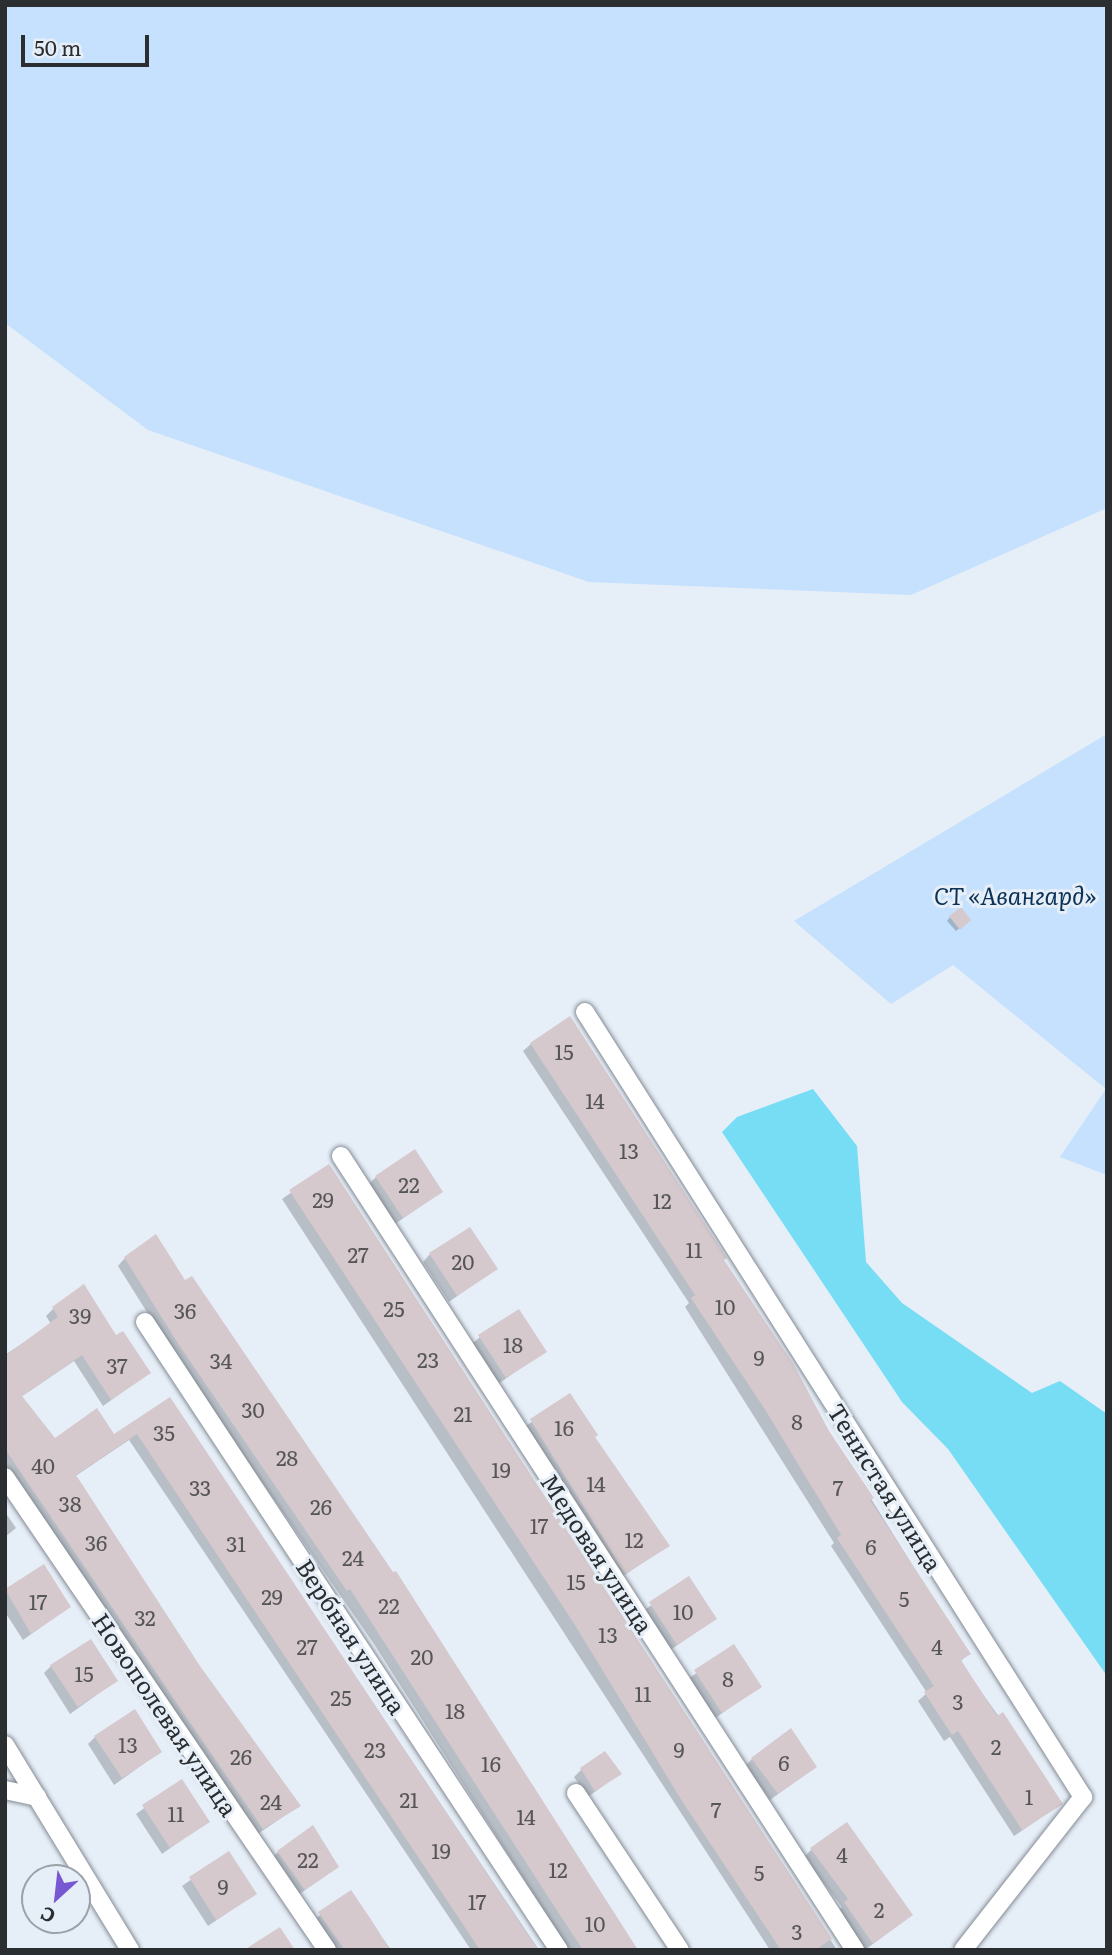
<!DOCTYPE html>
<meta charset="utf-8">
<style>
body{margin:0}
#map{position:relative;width:1112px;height:1955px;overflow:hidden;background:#e6eef7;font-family:Literata,serif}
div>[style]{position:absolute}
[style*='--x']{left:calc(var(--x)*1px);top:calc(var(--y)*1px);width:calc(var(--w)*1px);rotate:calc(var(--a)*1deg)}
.green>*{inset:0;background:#c5e1fe}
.water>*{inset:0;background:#77ddf4}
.shadow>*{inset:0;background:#0003}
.building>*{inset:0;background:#d6c9cd}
.roads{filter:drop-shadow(0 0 2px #848b94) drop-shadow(0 0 2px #848b94)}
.minor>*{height:18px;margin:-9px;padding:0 9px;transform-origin:9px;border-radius:9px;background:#fff}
span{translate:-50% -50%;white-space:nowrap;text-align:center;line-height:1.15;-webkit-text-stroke:6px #e6eef7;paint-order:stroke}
.number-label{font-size:21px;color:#565558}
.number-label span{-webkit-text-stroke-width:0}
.park-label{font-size:24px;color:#0b3358;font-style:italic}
.street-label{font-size:24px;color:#2b2e31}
.frame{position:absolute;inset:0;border:7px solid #2b2e31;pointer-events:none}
.north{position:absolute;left:21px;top:1864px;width:70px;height:70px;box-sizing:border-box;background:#e6eef7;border:2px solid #9ba1a8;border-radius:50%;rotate:207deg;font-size:19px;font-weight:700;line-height:28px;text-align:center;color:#2b2e31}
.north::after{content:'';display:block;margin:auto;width:24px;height:32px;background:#7858d2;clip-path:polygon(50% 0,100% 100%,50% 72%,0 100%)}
.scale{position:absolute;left:21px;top:35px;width:128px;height:32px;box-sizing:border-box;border:4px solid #2b2e31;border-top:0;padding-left:9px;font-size:21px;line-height:24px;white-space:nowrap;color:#2b2e31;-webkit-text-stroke:5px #e6eef7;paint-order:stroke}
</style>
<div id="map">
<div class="green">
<div style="clip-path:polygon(5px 5px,1107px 5px,1107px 508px,911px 595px,589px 582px,148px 430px,5px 323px)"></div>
<div style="clip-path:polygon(1107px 734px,1107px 1175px,1060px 1157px,1106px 1089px,953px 965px,891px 1004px,794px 921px)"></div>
</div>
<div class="water">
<div style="clip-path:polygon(813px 1089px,857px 1146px,866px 1262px,902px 1303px,1032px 1393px,1060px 1381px,1107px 1414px,1107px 1676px,948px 1449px,902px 1402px,722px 1132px,737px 1117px)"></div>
</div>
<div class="shadow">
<div style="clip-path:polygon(950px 917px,966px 923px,956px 931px,947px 921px)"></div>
<div style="clip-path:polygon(531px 1044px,722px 1260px,968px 1654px,960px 1662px,1061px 1804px,1014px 1836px,950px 1737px,944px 1741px,918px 1701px,927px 1693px,831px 1546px,834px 1543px,685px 1307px,689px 1303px,523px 1051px)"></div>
<div style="clip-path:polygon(329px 1166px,837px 1950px,770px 1950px,282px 1199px)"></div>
<div style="clip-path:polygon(376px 1177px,441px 1192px,395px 1224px,369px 1184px)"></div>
<div style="clip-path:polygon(430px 1254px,495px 1269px,449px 1302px,423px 1262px)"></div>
<div style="clip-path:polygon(125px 1258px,185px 1283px,636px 1950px,569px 1950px,374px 1644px,172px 1352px,118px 1266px)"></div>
<div style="clip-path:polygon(53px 1309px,116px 1338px,149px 1373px,103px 1406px,74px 1361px,21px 1397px,55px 1441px,113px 1436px,169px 1400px,539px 1950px,471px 1950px,129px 1440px,74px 1477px,199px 1667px,299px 1806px,256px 1835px,5px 1468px,5px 1355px,51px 1324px,46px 1316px)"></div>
<div style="clip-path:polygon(480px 1337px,544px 1352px,498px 1384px,472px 1344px)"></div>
<div style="clip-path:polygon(570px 1395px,593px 1438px,668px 1546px,617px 1580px,523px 1428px)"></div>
<div style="clip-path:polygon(5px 1512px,16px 1528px,5px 1537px)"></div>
<div style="clip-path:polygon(43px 1567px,69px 1607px,23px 1640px,5px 1612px,5px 1591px)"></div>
<div style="clip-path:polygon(689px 1579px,715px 1619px,669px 1651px,643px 1611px)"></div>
<div style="clip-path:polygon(734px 1646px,760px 1686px,714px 1719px,688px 1679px)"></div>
<div style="clip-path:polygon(51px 1666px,116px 1681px,70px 1714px,44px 1673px)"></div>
<div style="clip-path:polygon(95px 1737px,160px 1752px,114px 1785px,88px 1744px)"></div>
<div style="clip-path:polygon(752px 1759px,815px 1767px,770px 1800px,745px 1766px)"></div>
<div style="clip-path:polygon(582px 1769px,619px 1774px,588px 1797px,574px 1777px)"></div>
<div style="clip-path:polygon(182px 1781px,208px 1821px,162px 1854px,136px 1814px)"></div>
<div style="clip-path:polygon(812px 1849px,911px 1915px,865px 1950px,838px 1911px,842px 1907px,804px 1857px)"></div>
<div style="clip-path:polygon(278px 1852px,337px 1867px,297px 1896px,271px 1859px)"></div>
<div style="clip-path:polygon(229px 1853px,255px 1894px,208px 1926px,182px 1886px)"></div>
<div style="clip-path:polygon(351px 1893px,391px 1950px,331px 1950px,312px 1921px)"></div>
</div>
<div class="building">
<div style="clip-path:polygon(961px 907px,971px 920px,960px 930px,949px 916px)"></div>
<div style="clip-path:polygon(570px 1016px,727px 1258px,724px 1260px,794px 1365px,829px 1431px,874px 1498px,870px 1500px,971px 1654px,961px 1660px,997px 1716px,1003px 1712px,1063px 1804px,1022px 1830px,958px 1731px,952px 1735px,924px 1692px,934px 1686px,837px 1538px,841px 1535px,766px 1411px,691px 1298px,695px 1295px,530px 1043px)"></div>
<div style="clip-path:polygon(415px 1149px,443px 1192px,403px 1218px,375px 1176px)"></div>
<div style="clip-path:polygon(329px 1164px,832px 1939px,815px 1950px,781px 1950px,682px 1801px,575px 1625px,289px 1190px)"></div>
<div style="clip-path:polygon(470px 1227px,498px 1269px,457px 1296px,429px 1253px)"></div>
<div style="clip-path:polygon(156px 1234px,185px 1280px,192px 1276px,393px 1572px,396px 1571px,638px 1950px,583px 1950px,552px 1903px,350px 1589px,347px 1591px,179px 1345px,124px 1257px)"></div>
<div style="clip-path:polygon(84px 1284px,116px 1335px,123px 1331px,151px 1373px,111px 1400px,82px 1355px,22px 1396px,55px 1438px,97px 1408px,114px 1434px,170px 1397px,538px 1950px,480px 1950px,137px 1434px,76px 1475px,200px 1666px,301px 1806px,263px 1829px,178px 1705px,5px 1449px,5px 1356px,58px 1317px,52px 1307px)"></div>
<div style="clip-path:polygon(519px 1309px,547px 1352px,506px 1378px,478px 1335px)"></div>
<div style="clip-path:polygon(570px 1393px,598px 1435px,595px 1437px,670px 1546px,625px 1574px,530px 1419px)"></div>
<div style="clip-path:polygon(44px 1564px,71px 1607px,31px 1634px,5px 1589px)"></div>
<div style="clip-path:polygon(689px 1576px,717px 1619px,677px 1645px,649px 1602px)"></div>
<div style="clip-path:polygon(91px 1639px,118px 1681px,78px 1707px,50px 1665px)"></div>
<div style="clip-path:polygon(734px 1644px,762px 1687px,722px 1713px,694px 1670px)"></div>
<div style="clip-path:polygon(135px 1709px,162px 1752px,122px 1778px,94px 1736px)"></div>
<div style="clip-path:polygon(791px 1728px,817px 1767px,778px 1794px,751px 1758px)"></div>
<div style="clip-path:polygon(605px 1751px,622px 1774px,595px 1791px,580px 1768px)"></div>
<div style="clip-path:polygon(182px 1779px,210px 1822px,170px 1848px,142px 1805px)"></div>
<div style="clip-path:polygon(847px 1822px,913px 1915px,873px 1944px,844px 1902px,848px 1899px,810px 1848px)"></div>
<div style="clip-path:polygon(313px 1825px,339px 1867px,305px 1890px,277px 1851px)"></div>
<div style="clip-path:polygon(229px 1851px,257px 1894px,216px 1920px,189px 1877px)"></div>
<div style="clip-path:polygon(351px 1890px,372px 1921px,390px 1950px,345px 1950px,318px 1912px)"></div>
<div style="clip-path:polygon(280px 1927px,295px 1950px,244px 1950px)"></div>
</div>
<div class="roads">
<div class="minor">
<div style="--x:585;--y:1012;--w:930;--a:57.61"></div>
<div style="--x:1083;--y:1797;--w:194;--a:128.1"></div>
<div style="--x:341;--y:1156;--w:946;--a:57.08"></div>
<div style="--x:145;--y:1322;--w:752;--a:56.61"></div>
<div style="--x:5;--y:1477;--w:572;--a:55.75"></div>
<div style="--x:5;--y:1745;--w:240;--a:58.6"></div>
<div style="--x:5;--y:1790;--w:33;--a:12"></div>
<div style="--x:576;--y:1793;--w:188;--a:56.5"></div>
</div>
</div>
<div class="number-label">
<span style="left:564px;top:1051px">15</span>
<span style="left:595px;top:1100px">14</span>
<span style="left:629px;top:1150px">13</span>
<span style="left:409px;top:1184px">22</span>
<span style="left:323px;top:1199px">29</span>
<span style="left:662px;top:1200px">12</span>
<span style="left:694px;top:1249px">11</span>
<span style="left:358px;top:1254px">27</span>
<span style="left:463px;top:1261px">20</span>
<span style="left:725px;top:1306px">10</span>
<span style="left:394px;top:1308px">25</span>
<span style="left:185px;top:1310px">36</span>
<span style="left:80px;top:1315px">39</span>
<span style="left:513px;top:1344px">18</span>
<span style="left:759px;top:1357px">9</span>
<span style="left:428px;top:1359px">23</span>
<span style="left:221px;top:1360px">34</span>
<span style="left:117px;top:1365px">37</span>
<span style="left:253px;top:1409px">30</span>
<span style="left:463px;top:1413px">21</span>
<span style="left:797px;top:1421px">8</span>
<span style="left:564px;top:1427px">16</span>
<span style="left:164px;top:1432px">35</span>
<span style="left:287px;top:1457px">28</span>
<span style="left:43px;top:1465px">40</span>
<span style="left:501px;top:1469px">19</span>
<span style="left:596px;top:1483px">14</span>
<span style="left:200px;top:1487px">33</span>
<span style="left:838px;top:1487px">7</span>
<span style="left:70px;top:1503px">38</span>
<span style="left:321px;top:1506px">26</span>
<span style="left:539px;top:1525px">17</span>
<span style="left:634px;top:1539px">12</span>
<span style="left:96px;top:1542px">36</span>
<span style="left:236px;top:1543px">31</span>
<span style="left:871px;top:1546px">6</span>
<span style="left:353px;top:1557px">24</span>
<span style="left:576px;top:1581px">15</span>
<span style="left:272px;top:1596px">29</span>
<span style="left:904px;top:1598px">5</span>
<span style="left:38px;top:1601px">17</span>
<span style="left:389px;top:1605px">22</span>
<span style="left:683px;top:1611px">10</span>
<span style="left:145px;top:1617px">32</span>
<span style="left:608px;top:1634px">13</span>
<span style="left:307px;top:1646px">27</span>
<span style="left:937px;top:1646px">4</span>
<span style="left:422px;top:1656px">20</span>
<span style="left:84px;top:1673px">15</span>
<span style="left:728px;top:1678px">8</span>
<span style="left:643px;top:1693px">11</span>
<span style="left:341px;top:1697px">25</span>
<span style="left:958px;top:1701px">3</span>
<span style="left:455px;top:1710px">18</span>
<span style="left:128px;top:1744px">13</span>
<span style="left:996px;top:1746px">2</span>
<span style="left:375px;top:1749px">23</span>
<span style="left:679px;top:1749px">9</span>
<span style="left:241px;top:1756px">26</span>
<span style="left:784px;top:1762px">6</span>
<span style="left:491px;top:1763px">16</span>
<span style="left:1029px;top:1796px">1</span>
<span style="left:409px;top:1799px">21</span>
<span style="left:271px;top:1801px">24</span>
<span style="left:716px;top:1809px">7</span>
<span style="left:176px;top:1813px">11</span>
<span style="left:526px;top:1816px">14</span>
<span style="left:441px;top:1850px">19</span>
<span style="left:842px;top:1854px">4</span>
<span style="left:308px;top:1859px">22</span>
<span style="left:558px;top:1869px">12</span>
<span style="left:759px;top:1872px">5</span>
<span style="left:223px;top:1886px">9</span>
<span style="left:477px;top:1901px">17</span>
<span style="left:879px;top:1909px">2</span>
<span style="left:595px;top:1923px">10</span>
<span style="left:797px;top:1931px">3</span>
</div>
<div class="park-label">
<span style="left:1015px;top:895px">СТ «Авангард»</span>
</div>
<div class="street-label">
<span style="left:886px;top:1487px;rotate:58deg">Тенистая улица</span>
<span style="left:598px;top:1553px;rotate:57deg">Медовая улица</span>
<span style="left:352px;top:1636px;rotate:57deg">Вербная улица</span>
<span style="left:166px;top:1714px;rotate:56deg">Новополевая улица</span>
</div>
<div class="frame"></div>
<div class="north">С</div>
<div class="scale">50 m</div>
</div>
